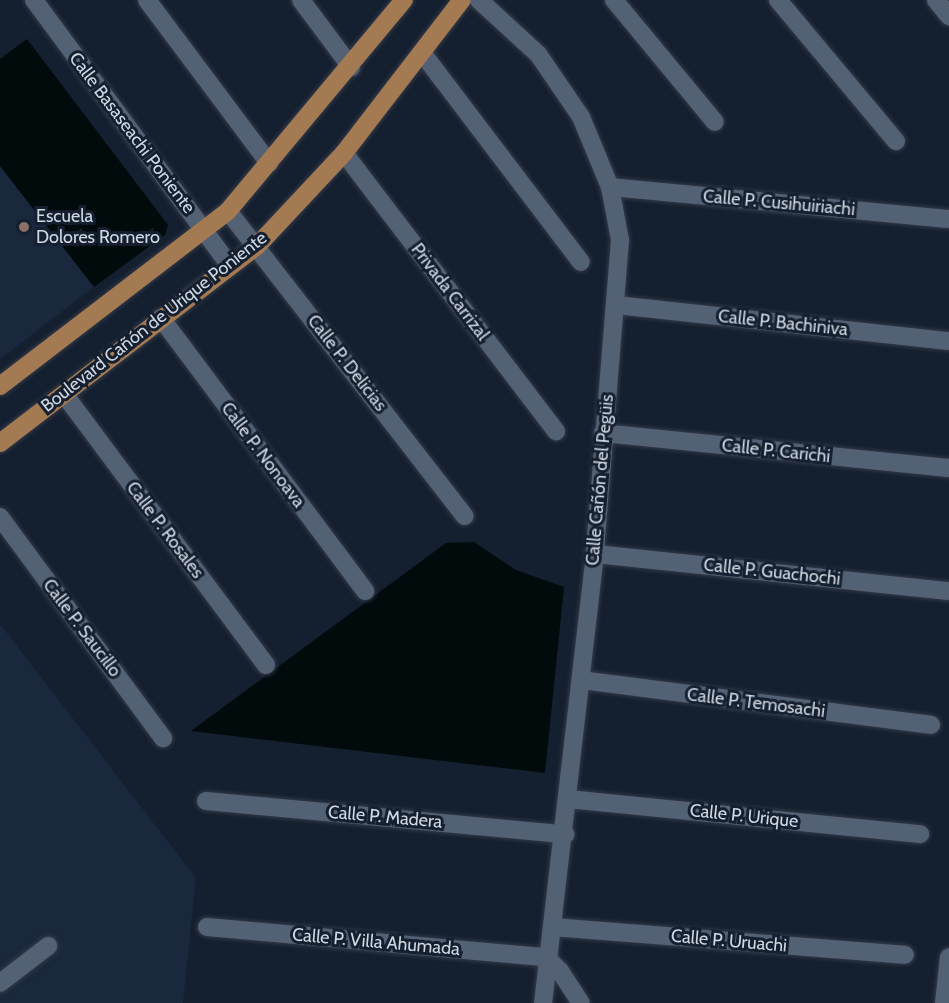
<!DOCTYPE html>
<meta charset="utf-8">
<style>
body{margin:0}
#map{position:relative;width:949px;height:1003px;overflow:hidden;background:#141f2f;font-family:Cabin,sans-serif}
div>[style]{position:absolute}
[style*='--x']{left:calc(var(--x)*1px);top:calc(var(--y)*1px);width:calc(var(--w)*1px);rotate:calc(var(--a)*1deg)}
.built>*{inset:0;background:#19283d}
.water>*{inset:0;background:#020b0c}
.roads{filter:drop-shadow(0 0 2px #333a48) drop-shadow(0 0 2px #333a48)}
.minor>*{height:18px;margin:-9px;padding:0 9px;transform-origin:9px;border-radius:9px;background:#536174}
.major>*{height:18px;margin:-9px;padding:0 9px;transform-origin:9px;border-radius:9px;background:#a47a53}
.dots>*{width:16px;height:16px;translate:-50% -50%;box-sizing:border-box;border:3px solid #141f2f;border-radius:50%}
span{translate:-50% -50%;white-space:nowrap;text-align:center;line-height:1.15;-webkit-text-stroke:6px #141f2f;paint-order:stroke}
.street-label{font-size:18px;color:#cfd7e2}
.poi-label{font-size:18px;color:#cfd7e2}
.left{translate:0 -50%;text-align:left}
</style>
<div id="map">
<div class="built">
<div style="clip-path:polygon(0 166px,94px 287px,0 359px)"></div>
<div style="clip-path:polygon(0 624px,196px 878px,183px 1003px,0 1003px)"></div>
</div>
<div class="water">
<div style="clip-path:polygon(27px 39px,168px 225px,165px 235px,94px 287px,0 166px,0 59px)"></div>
<div style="clip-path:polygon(474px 542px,516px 570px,564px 587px,545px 773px,191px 731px,446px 543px)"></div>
</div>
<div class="roads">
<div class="minor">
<div style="--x:34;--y:0;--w:330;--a:53.6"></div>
<div style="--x:147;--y:0;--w:204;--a:53.2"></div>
<div style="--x:301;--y:0;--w:84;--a:53.3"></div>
<div style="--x:479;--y:0;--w:80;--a:42.5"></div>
<div style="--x:538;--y:54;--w:76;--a:55.7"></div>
<div style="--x:581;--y:117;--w:76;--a:67.5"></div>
<div style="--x:610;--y:187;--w:54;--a:79.3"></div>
<div style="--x:620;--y:240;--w:315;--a:94.6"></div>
<div style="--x:595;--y:554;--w:452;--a:96.6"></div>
<div style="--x:614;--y:0;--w:158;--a:50.4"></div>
<div style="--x:778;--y:0;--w:184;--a:50.1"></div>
<div style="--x:936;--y:0;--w:21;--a:51"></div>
<div style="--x:423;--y:54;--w:261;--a:52.8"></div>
<div style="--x:344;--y:153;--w:350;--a:52.7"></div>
<div style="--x:610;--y:187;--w:341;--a:5.4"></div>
<div style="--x:228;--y:211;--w:386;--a:52.2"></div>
<div style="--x:616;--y:305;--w:335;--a:6.2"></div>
<div style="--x:161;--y:318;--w:341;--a:53.2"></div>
<div style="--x:64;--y:394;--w:338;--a:53.3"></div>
<div style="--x:603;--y:433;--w:348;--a:5.8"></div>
<div style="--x:0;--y:517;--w:275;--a:53.6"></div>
<div style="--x:595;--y:554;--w:356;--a:6"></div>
<div style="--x:581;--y:680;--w:353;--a:7.3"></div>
<div style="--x:568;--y:799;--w:354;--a:5.7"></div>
<div style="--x:206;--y:801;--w:361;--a:5.3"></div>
<div style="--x:207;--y:927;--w:340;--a:5.1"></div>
<div style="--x:546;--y:957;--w:20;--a:45"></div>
<div style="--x:560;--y:971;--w:38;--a:57"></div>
<div style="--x:552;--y:927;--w:354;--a:4.5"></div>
<div style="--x:0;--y:983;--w:61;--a:-37.6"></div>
<div style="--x:944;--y:1003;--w:46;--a:-83.8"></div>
</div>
<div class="major">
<div style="--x:0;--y:386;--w:287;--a:-37.5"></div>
<div style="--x:228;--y:211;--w:275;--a:-50.2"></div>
<div style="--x:0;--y:443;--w:324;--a:-37.5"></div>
<div style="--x:257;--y:246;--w:127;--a:-46.9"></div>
<div style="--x:344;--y:153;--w:193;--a:-52.4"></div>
</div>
</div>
<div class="dots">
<div style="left:24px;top:227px;background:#8d6e63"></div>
</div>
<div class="street-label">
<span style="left:132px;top:133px;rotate:53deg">Calle Basaseachi Poniente</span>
<span style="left:779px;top:203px;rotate:5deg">Calle P. Cusihuiriachi</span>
<span style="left:450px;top:292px;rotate:53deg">Privada Carrizal</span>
<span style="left:154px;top:322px;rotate:-38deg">Boulevard Cañón de Urique Poniente</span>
<span style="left:783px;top:323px;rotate:6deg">Calle P. Bachiniva</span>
<span style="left:347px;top:363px;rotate:52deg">Calle P. Delicias</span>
<span style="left:776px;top:451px;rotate:6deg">Calle P. Carichi</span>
<span style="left:263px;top:455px;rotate:53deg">Calle P. Nonoava</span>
<span style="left:600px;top:480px;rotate:-85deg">Calle Cañón del Pegüis</span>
<span style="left:165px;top:530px;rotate:53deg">Calle P. Rosales</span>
<span style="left:772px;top:572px;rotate:6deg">Calle P. Guachochi</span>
<span style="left:82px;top:628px;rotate:53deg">Calle P. Saucillo</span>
<span style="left:756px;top:703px;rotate:7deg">Calle P. Temosachi</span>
<span style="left:744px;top:816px;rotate:6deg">Calle P. Urique</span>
<span style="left:385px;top:817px;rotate:5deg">Calle P. Madera</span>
<span style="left:729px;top:941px;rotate:5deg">Calle P. Uruachi</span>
<span style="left:376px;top:942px;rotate:5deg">Calle P. Villa Ahumada</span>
</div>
<div class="poi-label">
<span class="left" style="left:36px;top:227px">Escuela<br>Dolores Romero</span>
</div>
</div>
